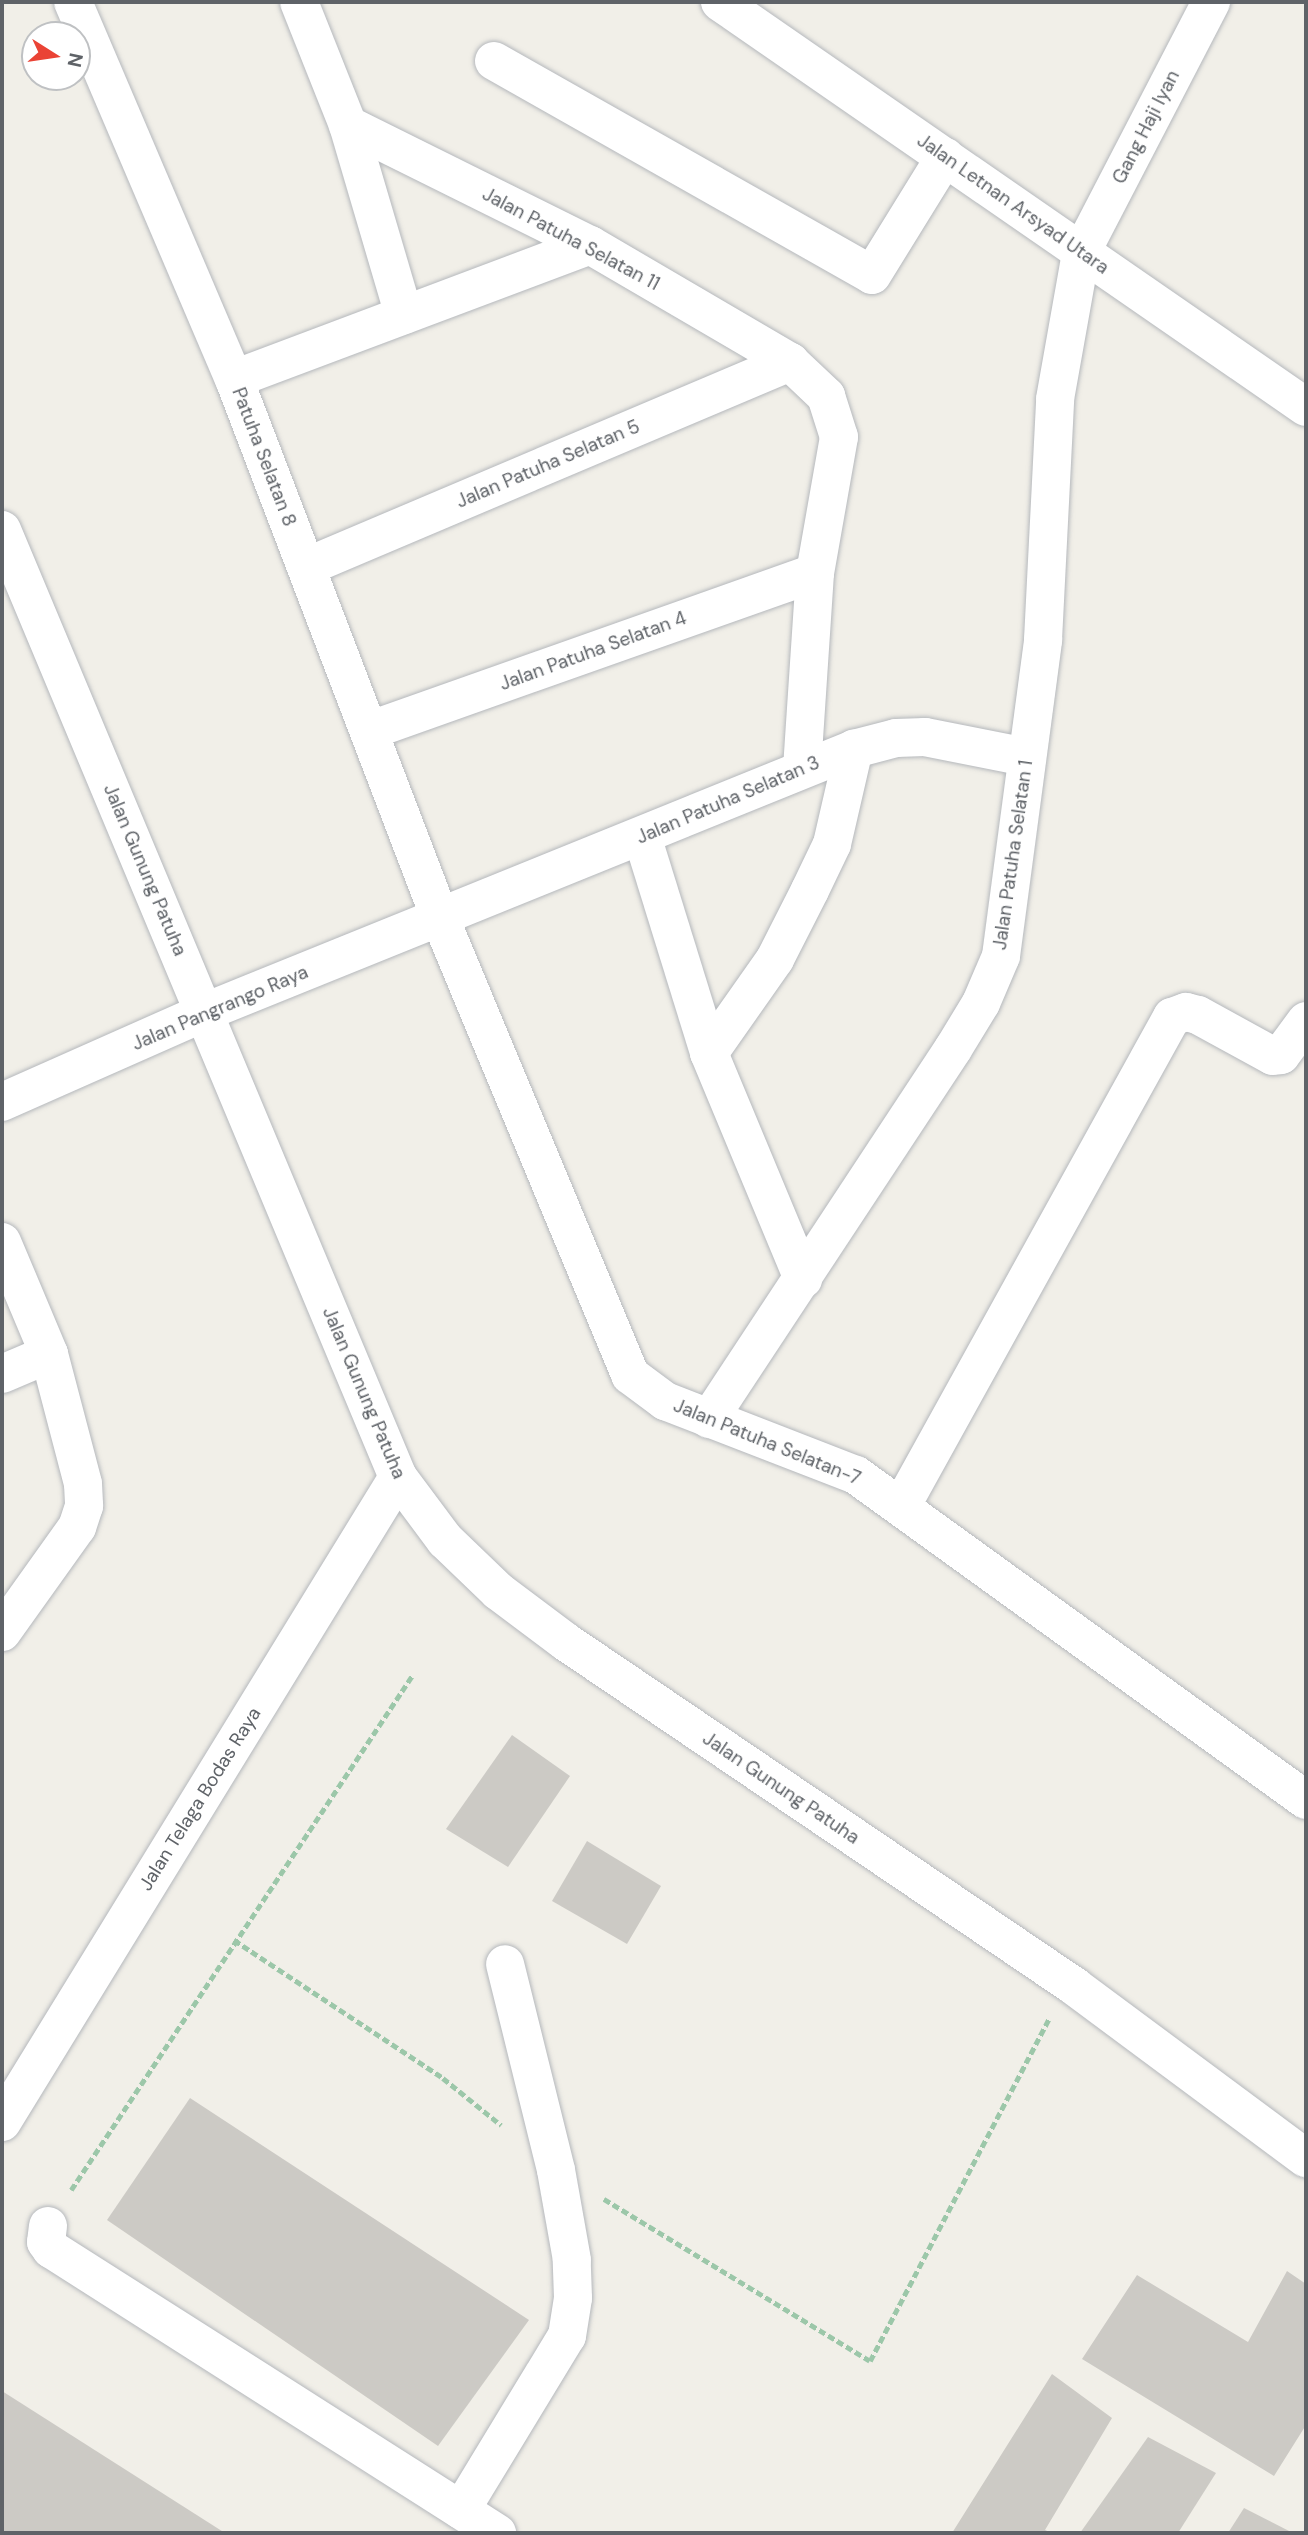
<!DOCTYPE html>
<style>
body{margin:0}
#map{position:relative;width:1308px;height:2535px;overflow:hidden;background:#f1efe8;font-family:"DM Sans",sans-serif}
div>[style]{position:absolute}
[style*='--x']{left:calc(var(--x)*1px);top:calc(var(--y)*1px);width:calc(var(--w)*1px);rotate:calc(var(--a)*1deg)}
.building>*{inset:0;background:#cccac5}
.path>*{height:4.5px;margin-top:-2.25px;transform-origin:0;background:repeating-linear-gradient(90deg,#9cc7a9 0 7px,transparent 0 10.5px)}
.roads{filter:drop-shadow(0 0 2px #b5b8bc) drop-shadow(0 0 2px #b5b8bc)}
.minor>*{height:38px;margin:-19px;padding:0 19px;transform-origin:19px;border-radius:19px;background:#fff}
span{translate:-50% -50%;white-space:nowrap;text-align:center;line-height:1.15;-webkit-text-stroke:5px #fff;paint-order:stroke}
.street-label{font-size:19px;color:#5f6368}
.frame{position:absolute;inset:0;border:4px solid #5f6368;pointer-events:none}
.north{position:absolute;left:21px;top:21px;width:70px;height:70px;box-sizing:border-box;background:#fff;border:2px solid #bfc1c3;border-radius:50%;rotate:102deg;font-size:19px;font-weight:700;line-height:28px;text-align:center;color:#5f6368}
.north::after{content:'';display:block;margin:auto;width:24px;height:32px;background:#ea4335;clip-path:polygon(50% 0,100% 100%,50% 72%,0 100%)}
</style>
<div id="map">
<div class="building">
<div style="clip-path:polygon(512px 1735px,570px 1776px,508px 1867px,446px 1829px)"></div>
<div style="clip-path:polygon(587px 1841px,661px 1886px,627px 1944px,552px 1901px)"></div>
<div style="clip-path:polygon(190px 2098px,529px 2320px,438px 2446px,107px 2220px)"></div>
<div style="clip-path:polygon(1287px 2271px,1306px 2284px,1306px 2425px,1274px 2476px,1082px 2359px,1137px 2275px,1248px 2342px)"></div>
<div style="clip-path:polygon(1052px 2374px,1112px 2418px,1045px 2530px,1052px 2533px,952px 2533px)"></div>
<div style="clip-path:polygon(2px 2391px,225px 2533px,2px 2533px)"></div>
<div style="clip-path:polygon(1148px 2437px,1216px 2473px,1178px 2533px,1080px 2533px)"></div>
<div style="clip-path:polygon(1244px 2508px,1293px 2533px,1228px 2533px)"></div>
</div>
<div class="path">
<div style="--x:234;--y:1940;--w:250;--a:33.4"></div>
<div style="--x:443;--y:2078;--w:75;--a:39"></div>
<div style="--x:71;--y:2190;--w:617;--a:-56.44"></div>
<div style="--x:604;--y:2199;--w:311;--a:31.3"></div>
<div style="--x:870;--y:2361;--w:387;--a:-62.4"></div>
</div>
<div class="roads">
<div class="minor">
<div style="--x:73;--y:2;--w:410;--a:66.9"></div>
<div style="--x:234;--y:379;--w:577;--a:69.08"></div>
<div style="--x:440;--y:918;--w:495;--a:67.4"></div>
<div style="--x:630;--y:1375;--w:44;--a:36.6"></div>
<div style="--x:665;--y:1401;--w:205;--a:21.2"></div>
<div style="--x:856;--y:1475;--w:555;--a:35.84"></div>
<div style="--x:299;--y:2;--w:132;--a:68.3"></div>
<div style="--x:348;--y:125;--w:198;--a:73.6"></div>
<div style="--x:720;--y:2;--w:712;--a:34.65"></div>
<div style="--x:494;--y:61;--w:434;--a:29.5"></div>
<div style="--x:872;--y:275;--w:139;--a:-58.3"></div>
<div style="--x:348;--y:125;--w:270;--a:26.4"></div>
<div style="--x:590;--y:245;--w:232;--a:30.3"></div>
<div style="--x:790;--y:362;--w:50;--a:43.4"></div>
<div style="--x:826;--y:396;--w:43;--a:72.4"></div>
<div style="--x:839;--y:437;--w:138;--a:100"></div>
<div style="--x:815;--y:573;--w:194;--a:93.8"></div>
<div style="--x:234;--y:379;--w:380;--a:-20.6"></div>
<div style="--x:2;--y:530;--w:1026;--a:67.31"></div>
<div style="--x:398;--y:1477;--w:79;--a:53.3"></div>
<div style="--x:445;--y:1540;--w:74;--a:43.9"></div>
<div style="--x:498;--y:1591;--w:85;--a:36.9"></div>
<div style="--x:566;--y:1642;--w:614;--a:34.1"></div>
<div style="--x:1074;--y:1986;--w:289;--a:36.6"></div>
<div style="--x:306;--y:567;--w:526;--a:-22.96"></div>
<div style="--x:371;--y:730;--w:471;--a:-19.5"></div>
<div style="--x:642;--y:836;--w:227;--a:72.8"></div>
<div style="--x:709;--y:1053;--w:245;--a:67.4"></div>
<div style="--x:709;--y:1053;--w:115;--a:-54.9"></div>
<div style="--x:775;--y:959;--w:77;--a:-63.1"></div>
<div style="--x:810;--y:890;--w:51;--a:-64.4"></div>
<div style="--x:832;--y:844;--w:98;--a:-77"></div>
<div style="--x:2;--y:1102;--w:222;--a:-23.9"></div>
<div style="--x:205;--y:1012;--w:700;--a:-22.06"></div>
<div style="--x:854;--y:749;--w:43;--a:-14.7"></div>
<div style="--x:896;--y:738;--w:29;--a:-2"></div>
<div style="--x:925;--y:737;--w:103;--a:11.2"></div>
<div style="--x:2;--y:1242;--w:121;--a:67.2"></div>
<div style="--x:49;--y:1354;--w:134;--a:75.3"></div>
<div style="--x:83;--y:1484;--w:22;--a:87"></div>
<div style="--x:84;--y:1506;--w:22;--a:108"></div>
<div style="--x:77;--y:1527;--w:129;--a:125.5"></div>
<div style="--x:2;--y:1374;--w:51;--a:-23.1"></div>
<div style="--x:709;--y:1419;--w:443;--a:-56.6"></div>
<div style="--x:953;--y:1049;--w:54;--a:-58.7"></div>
<div style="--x:981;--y:1003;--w:51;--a:-66.9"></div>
<div style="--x:1001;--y:956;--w:319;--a:-82.4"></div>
<div style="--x:1043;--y:640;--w:241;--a:-87.1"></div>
<div style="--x:1055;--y:399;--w:148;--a:-79.9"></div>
<div style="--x:1081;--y:253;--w:283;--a:-62.6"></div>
<div style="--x:902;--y:1505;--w:558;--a:-61.05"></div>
<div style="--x:1172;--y:1017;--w:15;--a:-20"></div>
<div style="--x:1186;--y:1012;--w:12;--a:14"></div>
<div style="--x:1198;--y:1015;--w:85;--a:28.7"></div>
<div style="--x:1273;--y:1056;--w:8;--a:-7"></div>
<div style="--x:1281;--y:1055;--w:42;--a:-53.7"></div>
<div style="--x:2;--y:2122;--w:757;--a:-58.45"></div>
<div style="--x:48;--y:2226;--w:16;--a:97"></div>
<div style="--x:46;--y:2242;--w:9;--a:54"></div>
<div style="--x:51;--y:2249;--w:529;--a:32.49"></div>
<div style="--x:461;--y:2510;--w:204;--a:-58.7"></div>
<div style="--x:567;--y:2336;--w:38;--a:-81"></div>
<div style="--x:573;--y:2298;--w:38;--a:-92"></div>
<div style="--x:572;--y:2260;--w:91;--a:-100.1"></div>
<div style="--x:556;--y:2170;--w:212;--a:-103.9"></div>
</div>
</div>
<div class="street-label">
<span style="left:1146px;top:127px;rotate:-63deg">Gang Haji Iyan</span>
<span style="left:1013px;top:204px;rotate:35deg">Jalan Letnan Arsyad Utara</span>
<span style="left:571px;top:239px;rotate:28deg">Jalan Patuha Selatan 11</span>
<span style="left:264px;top:457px;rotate:69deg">Patuha Selatan 8</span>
<span style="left:548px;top:464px;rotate:-23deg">Jalan Patuha Selatan 5</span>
<span style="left:593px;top:651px;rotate:-20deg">Jalan Patuha Selatan 4</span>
<span style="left:728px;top:800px;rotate:-23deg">Jalan Patuha Selatan 3</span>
<span style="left:1013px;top:855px;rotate:-82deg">Jalan Patuha Selatan 1</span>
<span style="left:145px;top:870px;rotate:67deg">Jalan Gunung Patuha</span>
<span style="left:220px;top:1008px;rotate:-23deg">Jalan Pangrango Raya</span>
<span style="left:364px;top:1393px;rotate:67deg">Jalan Gunung Patuha</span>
<span style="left:767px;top:1442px;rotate:22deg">Jalan Patuha Selatan-7</span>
<span style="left:781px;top:1788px;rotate:34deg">Jalan Gunung Patuha</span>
<span style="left:200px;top:1799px;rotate:-58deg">Jalan Telaga Bodas Raya</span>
</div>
<div class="frame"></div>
<div class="north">N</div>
</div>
